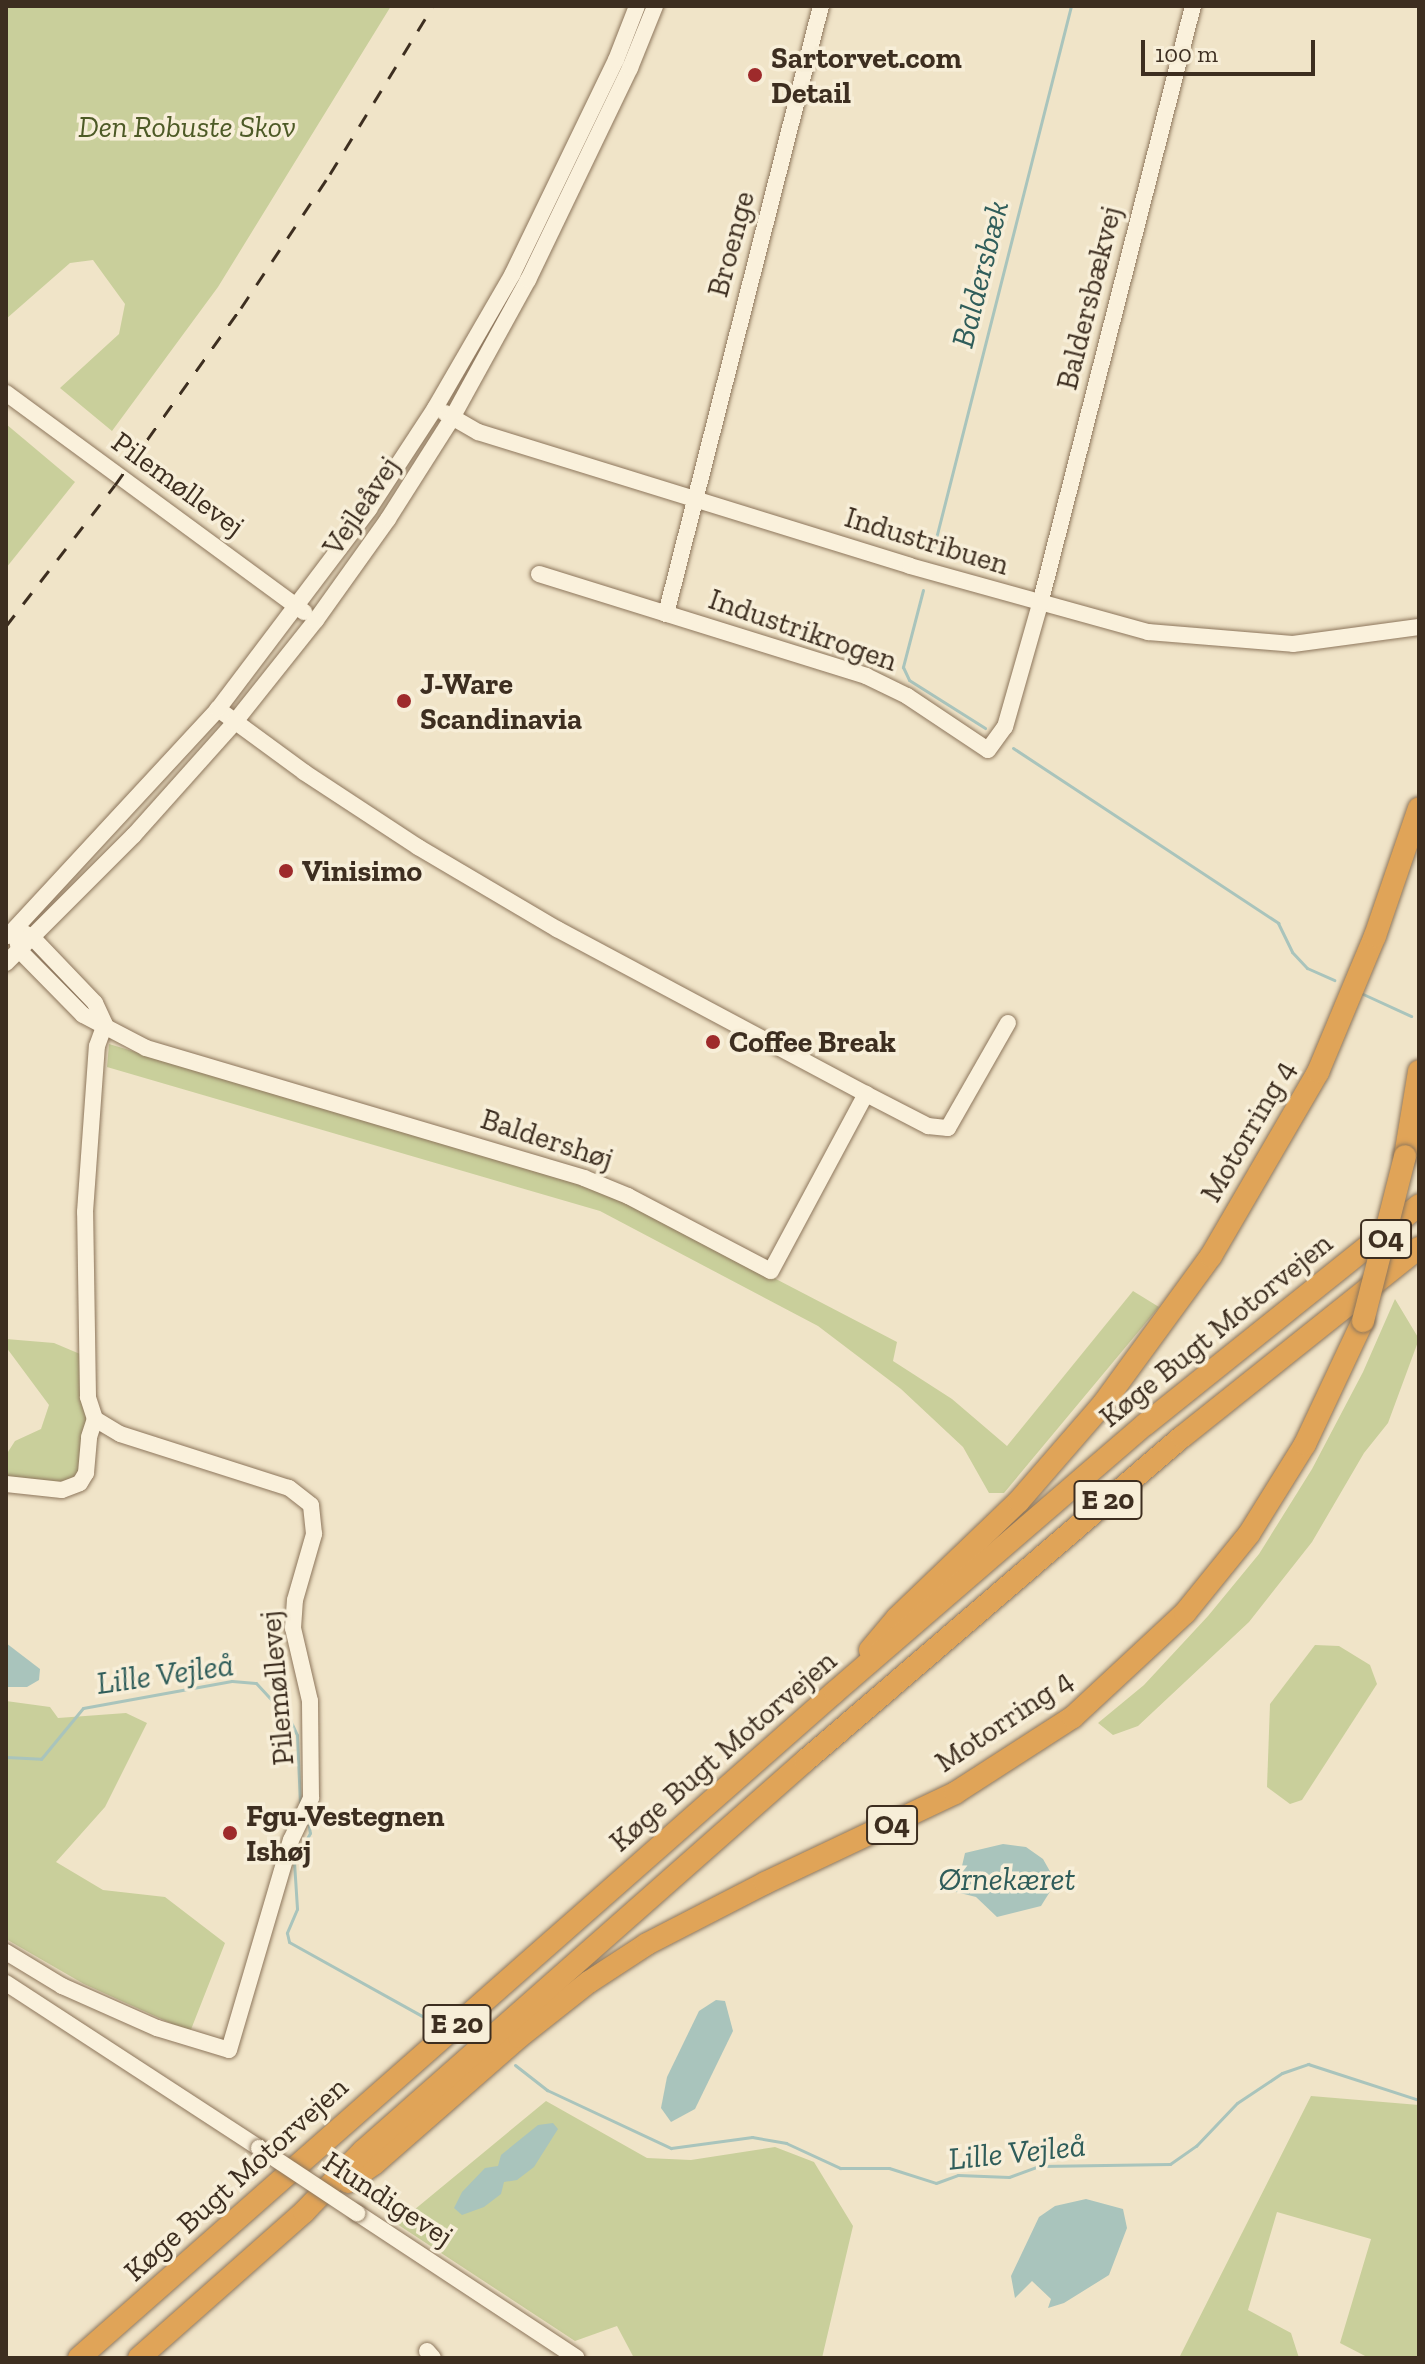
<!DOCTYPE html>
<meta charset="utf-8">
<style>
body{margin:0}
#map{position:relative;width:1425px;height:2364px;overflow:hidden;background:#f0e4c8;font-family:"Zilla Slab",serif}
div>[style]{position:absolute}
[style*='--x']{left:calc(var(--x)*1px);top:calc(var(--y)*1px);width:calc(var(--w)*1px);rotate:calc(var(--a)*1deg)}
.green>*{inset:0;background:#c9cf9b}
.water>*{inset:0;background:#a9c4bc}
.stream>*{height:3px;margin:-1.5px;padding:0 1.5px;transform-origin:1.5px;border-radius:1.5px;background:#a9c4bc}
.roads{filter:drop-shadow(0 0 2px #8d765c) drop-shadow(0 0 2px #8d765c)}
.minor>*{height:16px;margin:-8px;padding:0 8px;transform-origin:8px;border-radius:8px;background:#faf1dc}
.highway>*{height:22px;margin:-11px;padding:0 11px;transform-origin:11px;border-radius:11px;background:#e0a458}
.rail>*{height:3px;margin-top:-1.5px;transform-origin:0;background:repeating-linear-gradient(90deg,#3d2e20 0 14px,transparent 0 28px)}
.bridges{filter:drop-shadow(0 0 2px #8d765c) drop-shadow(0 0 2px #8d765c)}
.minor-bridge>*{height:16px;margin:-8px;padding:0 8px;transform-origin:8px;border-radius:8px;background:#faf1dc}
.highway-bridge>*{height:22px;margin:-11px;padding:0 11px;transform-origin:11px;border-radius:11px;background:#e0a458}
.dots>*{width:22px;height:22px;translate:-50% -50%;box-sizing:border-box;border:4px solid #f7eed8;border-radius:50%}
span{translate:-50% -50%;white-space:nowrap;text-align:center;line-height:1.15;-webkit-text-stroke:7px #f7eed8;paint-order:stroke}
.shield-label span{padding:2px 6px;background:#f7eed8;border:2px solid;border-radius:6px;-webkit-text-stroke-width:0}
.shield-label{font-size:28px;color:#3d2e20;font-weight:700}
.poi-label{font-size:30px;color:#3d2e20;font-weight:700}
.left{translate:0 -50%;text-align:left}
.park-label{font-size:30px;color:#4d5a26;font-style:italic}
.street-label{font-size:30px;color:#3d2e20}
.water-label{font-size:32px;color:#2f5d5a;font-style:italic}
.frame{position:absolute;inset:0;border:8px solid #3d2e20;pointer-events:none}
.scale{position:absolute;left:1141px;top:40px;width:174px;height:36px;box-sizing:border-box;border:4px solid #3d2e20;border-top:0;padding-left:10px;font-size:24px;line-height:28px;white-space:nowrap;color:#3d2e20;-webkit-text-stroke:6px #f7eed8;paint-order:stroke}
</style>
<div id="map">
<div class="green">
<div style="clip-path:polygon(6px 6px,391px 6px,218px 287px,112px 431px,60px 388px,119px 334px,125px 304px,93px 260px,70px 263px,6px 319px)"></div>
<div style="clip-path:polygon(6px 424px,75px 482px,6px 568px)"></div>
<div style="clip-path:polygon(109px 1044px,594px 1189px,647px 1212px,897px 1342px,893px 1361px,952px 1399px,1007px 1446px,1133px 1291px,1159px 1307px,1004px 1493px,989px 1493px,963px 1447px,901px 1389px,818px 1326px,600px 1211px,107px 1067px)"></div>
<div style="clip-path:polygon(1395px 1299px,1419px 1339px,1388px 1423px,1364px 1453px,1312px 1542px,1249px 1622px,1138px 1726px,1113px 1735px,1098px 1723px,1144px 1685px,1208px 1616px,1259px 1554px,1312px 1469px,1363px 1372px)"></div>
<div style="clip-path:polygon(6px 1339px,54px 1343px,80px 1354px,87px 1425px,79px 1471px,67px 1483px,6px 1476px,6px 1455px,15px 1441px,41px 1429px,49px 1405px,6px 1347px)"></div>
<div style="clip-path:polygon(1315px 1645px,1339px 1646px,1370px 1665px,1377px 1684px,1302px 1800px,1290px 1804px,1267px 1787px,1270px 1704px)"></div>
<div style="clip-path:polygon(6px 1701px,50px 1707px,58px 1718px,126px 1713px,147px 1723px,105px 1807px,56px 1862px,103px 1890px,165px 1897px,225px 1943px,190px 2032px,84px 1984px,6px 1939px)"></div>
<div style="clip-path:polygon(1311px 2096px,1419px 2105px,1419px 2358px,1369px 2358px,1340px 2343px,1371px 2239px,1277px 2212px,1248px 2310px,1291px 2333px,1299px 2358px,1179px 2358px)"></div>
<div style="clip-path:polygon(546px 2101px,647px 2158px,691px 2160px,775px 2147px,814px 2162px,853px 2226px,822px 2358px,634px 2358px,617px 2326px,575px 2341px,397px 2224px)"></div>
</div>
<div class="water">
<div style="clip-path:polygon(6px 1643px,40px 1669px,39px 1680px,27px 1687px,6px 1687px)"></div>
<div style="clip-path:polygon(1003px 1844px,1026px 1847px,1043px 1859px,1056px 1882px,1041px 1906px,997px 1917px,976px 1897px,956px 1892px,965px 1853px)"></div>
<div style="clip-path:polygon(716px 2000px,725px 2001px,733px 2031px,695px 2109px,671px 2122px,661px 2108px,667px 2077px,699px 2011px)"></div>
<div style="clip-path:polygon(553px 2123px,558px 2129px,534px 2167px,517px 2180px,504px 2182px,501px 2194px,484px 2207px,462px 2215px,454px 2208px,462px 2192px,485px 2168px,498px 2166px,501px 2155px,538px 2125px)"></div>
<div style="clip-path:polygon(1086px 2199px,1123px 2209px,1127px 2228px,1109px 2275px,1064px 2303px,1048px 2308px,1051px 2299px,1032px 2281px,1015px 2298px,1011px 2276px,1039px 2217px,1055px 2206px)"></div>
</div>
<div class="stream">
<div style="--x:932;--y:554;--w:565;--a:-75.77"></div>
<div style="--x:923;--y:590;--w:80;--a:104.6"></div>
<div style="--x:903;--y:667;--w:14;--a:65"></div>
<div style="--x:909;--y:680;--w:90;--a:32.3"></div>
<div style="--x:1013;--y:748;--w:318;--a:33.4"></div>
<div style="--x:1278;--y:923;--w:32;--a:64"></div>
<div style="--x:1292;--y:952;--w:22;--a:47"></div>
<div style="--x:1307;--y:968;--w:30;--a:24"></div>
<div style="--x:1363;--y:994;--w:53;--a:24.6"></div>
<div style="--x:6;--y:1757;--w:35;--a:3"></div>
<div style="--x:41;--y:1759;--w:66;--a:-50.5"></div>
<div style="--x:83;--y:1708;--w:151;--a:-10.3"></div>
<div style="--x:232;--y:1681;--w:24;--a:5"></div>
<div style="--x:256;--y:1683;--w:50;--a:47.4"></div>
<div style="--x:290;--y:1720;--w:17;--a:65"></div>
<div style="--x:297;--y:1735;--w:69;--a:87.5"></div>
<div style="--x:308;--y:1821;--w:12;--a:81"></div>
<div style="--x:310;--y:1833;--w:33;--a:119"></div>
<div style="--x:294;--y:1862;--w:47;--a:86.3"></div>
<div style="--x:297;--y:1909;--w:26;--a:113"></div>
<div style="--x:287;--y:1933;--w:9;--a:77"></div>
<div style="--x:289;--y:1942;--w:152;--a:29.1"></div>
<div style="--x:515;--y:2065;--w:41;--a:38"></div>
<div style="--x:547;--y:2090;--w:137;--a:25.1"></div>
<div style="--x:671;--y:2148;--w:82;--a:-7.7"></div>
<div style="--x:752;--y:2137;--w:35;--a:10"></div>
<div style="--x:786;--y:2143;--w:60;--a:24.8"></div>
<div style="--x:840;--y:2168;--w:49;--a:0"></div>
<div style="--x:889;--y:2168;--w:49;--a:17.7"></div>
<div style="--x:936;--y:2183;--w:23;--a:-20"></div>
<div style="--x:958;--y:2175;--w:51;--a:2.2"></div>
<div style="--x:1009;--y:2177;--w:33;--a:-20"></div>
<div style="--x:1040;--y:2166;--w:130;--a:-0.9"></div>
<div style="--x:1170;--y:2164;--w:32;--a:-35"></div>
<div style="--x:1196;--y:2146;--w:59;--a:-46.4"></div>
<div style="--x:1237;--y:2103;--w:54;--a:-33.7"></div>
<div style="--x:1282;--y:2073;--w:28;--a:-19"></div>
<div style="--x:1308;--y:2064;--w:117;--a:18"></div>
</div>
<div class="roads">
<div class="minor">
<div style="--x:6;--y:393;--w:370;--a:36.3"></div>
<div style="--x:445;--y:413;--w:38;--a:30"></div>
<div style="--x:478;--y:432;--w:452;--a:17.2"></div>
<div style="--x:910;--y:566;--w:247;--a:15.5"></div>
<div style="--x:1148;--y:632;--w:145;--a:4.7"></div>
<div style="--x:1293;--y:644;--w:127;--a:-7.7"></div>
<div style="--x:539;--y:574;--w:343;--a:17.3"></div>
<div style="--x:866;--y:676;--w:46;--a:26"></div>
<div style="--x:907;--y:696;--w:97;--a:33.7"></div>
<div style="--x:988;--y:750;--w:29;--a:-54"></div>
<div style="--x:1005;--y:727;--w:128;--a:-74.1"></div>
<div style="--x:1040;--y:604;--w:617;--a:-75.65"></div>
<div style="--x:666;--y:614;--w:627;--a:-75.7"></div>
<div style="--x:15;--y:929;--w:21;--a:79"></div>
<div style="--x:19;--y:950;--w:91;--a:45.4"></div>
<div style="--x:83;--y:1015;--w:71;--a:27.6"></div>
<div style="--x:146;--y:1048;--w:457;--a:16.5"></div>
<div style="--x:584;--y:1178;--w:48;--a:22.2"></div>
<div style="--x:628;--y:1196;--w:161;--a:27.7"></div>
<div style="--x:771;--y:1271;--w:201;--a:-61.8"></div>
<div style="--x:866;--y:1094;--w:350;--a:-151.9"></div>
<div style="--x:557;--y:929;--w:161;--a:-149.5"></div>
<div style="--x:418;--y:847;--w:136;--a:-146.7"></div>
<div style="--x:304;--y:772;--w:107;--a:-143.8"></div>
<div style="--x:24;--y:933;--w:9;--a:27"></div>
<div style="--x:32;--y:937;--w:91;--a:46.3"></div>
<div style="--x:95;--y:1003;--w:23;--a:65"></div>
<div style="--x:8;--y:936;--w:309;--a:-47.2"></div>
<div style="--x:218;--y:709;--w:251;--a:-52.9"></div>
<div style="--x:369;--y:509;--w:121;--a:-56.8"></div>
<div style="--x:435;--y:408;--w:154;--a:-59.9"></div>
<div style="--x:512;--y:275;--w:239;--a:-64.2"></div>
<div style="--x:616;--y:60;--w:58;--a:-68.7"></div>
<div style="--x:6;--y:963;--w:181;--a:-45"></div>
<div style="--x:134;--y:835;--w:150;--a:-48.2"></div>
<div style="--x:234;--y:723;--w:132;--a:-51.5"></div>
<div style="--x:316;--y:620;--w:124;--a:-54.5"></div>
<div style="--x:388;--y:519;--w:120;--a:-57.6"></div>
<div style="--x:452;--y:418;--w:158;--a:-61.2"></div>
<div style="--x:528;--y:280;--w:235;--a:-64.3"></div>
<div style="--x:630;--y:68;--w:67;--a:-68"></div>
<div style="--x:866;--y:1094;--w:70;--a:27.3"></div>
<div style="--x:928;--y:1126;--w:20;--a:6"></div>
<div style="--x:948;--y:1128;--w:121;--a:-60.3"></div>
<div style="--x:6;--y:1484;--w:56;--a:6.1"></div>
<div style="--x:62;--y:1490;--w:19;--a:-21"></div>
<div style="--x:80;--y:1483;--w:12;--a:-59"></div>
<div style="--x:86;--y:1473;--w:36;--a:-85"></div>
<div style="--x:89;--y:1437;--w:19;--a:-72"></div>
<div style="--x:6;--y:1952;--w:66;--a:31.3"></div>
<div style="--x:62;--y:1986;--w:104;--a:23.9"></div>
<div style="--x:157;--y:2028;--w:75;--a:17"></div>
<div style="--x:229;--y:2050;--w:219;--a:-73.6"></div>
<div style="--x:291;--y:1840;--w:47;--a:-64.5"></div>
<div style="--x:311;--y:1798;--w:97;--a:-90.6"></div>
<div style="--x:310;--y:1701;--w:75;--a:-103.1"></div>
<div style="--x:293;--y:1628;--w:28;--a:-86"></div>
<div style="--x:295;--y:1600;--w:69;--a:-73.9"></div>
<div style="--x:314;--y:1534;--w:29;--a:-96"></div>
<div style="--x:311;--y:1505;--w:28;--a:-142"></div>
<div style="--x:289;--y:1488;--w:177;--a:-162.3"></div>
<div style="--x:120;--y:1434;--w:29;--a:-149"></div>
<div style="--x:95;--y:1419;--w:23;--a:-108"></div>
<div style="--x:88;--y:1397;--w:185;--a:-90.9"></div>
<div style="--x:85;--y:1212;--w:166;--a:-85.9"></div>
<div style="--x:97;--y:1046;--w:23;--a:-70"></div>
<div style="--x:6;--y:1983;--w:302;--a:33.1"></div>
<div style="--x:357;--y:2213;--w:263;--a:33.4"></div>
<div style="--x:427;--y:2351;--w:9;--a:49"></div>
</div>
<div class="highway">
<div style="--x:1405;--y:1156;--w:86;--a:-80.6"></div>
<div style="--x:870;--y:1650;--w:42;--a:-49.8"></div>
<div style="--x:897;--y:1618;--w:169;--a:-43.8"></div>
<div style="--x:1019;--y:1501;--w:128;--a:-49.1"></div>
<div style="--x:1103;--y:1404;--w:183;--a:-53.9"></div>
<div style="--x:1211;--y:1256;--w:213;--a:-59.8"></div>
<div style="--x:1318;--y:1072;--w:147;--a:-67.3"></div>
<div style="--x:1375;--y:936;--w:135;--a:-71"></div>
<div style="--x:348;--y:2182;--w:32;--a:-35"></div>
<div style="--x:374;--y:2164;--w:193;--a:-41.2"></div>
<div style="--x:519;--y:2037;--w:89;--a:-38.2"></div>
<div style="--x:589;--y:1982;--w:69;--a:-33.2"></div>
<div style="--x:647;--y:1944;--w:133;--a:-27.3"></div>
<div style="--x:765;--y:1883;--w:210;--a:-25.3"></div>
<div style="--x:955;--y:1793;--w:140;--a:-32.8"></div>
<div style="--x:1073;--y:1717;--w:153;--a:-42.9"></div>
<div style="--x:1185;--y:1613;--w:102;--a:-51"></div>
<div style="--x:1249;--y:1534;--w:106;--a:-58.1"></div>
<div style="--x:1305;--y:1444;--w:136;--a:-64.8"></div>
<div style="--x:79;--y:2358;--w:1008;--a:-41.38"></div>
<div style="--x:835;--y:1692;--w:411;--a:-40.8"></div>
<div style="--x:1146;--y:1424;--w:350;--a:-38.7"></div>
<div style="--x:139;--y:2358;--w:220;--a:-41.5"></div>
<div style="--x:304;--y:2212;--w:85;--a:-46"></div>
<div style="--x:363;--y:2151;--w:589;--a:-41.42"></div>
<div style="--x:805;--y:1761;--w:497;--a:-40.7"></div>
<div style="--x:1182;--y:1437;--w:303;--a:-38.6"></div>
</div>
</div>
<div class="rail">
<div style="--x:6;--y:626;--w:178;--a:-52.3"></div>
<div style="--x:115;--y:485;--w:217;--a:-54.6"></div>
<div style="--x:241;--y:308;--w:161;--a:-56.4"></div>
<div style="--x:330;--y:174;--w:197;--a:-58.5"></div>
</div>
<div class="bridges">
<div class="minor-bridge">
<div style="--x:259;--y:2148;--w:118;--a:33.6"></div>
</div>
<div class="highway-bridge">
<div style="--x:1363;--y:1321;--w:170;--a:-75.7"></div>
</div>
</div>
<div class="dots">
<div style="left:755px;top:75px;background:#9e2a2b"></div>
<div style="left:404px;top:701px;background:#9e2a2b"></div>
<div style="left:286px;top:871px;background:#9e2a2b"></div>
<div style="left:713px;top:1042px;background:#9e2a2b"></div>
<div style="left:230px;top:1833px;background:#9e2a2b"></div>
</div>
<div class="shield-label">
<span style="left:1386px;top:1239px">O4</span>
<span style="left:1108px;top:1500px">E 20</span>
<span style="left:892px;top:1825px">O4</span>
<span style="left:457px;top:2024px">E 20</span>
</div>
<div class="poi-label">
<span class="left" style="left:771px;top:75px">Sartorvet.com<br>Detail</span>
<span class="left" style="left:420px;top:701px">J-Ware<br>Scandinavia</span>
<span class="left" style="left:302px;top:871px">Vinisimo</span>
<span class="left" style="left:729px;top:1042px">Coffee Break</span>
<span class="left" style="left:246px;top:1833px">Fgu-Vestegnen<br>Ishøj</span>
</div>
<div class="park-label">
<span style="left:187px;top:127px">Den Robuste Skov</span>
</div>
<div class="street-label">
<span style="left:731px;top:244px;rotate:-75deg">Broenge</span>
<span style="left:1089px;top:298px;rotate:-76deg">Baldersbækvej</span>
<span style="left:178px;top:484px;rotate:36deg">Pilemøllevej</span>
<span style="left:361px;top:506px;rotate:-56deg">Vejleåvej</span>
<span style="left:927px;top:541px;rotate:17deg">Industribuen</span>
<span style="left:803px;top:630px;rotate:19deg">Industrikrogen</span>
<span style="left:1248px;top:1131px;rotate:-60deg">Motorring 4</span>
<span style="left:547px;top:1139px;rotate:18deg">Baldershøj</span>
<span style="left:1216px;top:1330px;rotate:-39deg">Køge Bugt Motorvejen</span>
<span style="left:277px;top:1688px;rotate:-95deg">Pilemøllevej</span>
<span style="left:1004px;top:1721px;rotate:-34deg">Motorring 4</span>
<span style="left:723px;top:1751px;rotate:-41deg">Køge Bugt Motorvejen</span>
<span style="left:236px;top:2179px;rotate:-42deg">Køge Bugt Motorvejen</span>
<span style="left:388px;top:2199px;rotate:33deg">Hundigevej</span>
</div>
<div class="water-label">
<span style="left:980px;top:274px;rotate:-76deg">Baldersbæk</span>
<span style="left:165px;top:1674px;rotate:-8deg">Lille Vejleå</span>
<span style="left:1007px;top:1879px">Ørnekæret</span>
<span style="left:1017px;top:2152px;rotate:-6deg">Lille Vejleå</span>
</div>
<div class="frame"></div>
<div class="scale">100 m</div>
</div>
